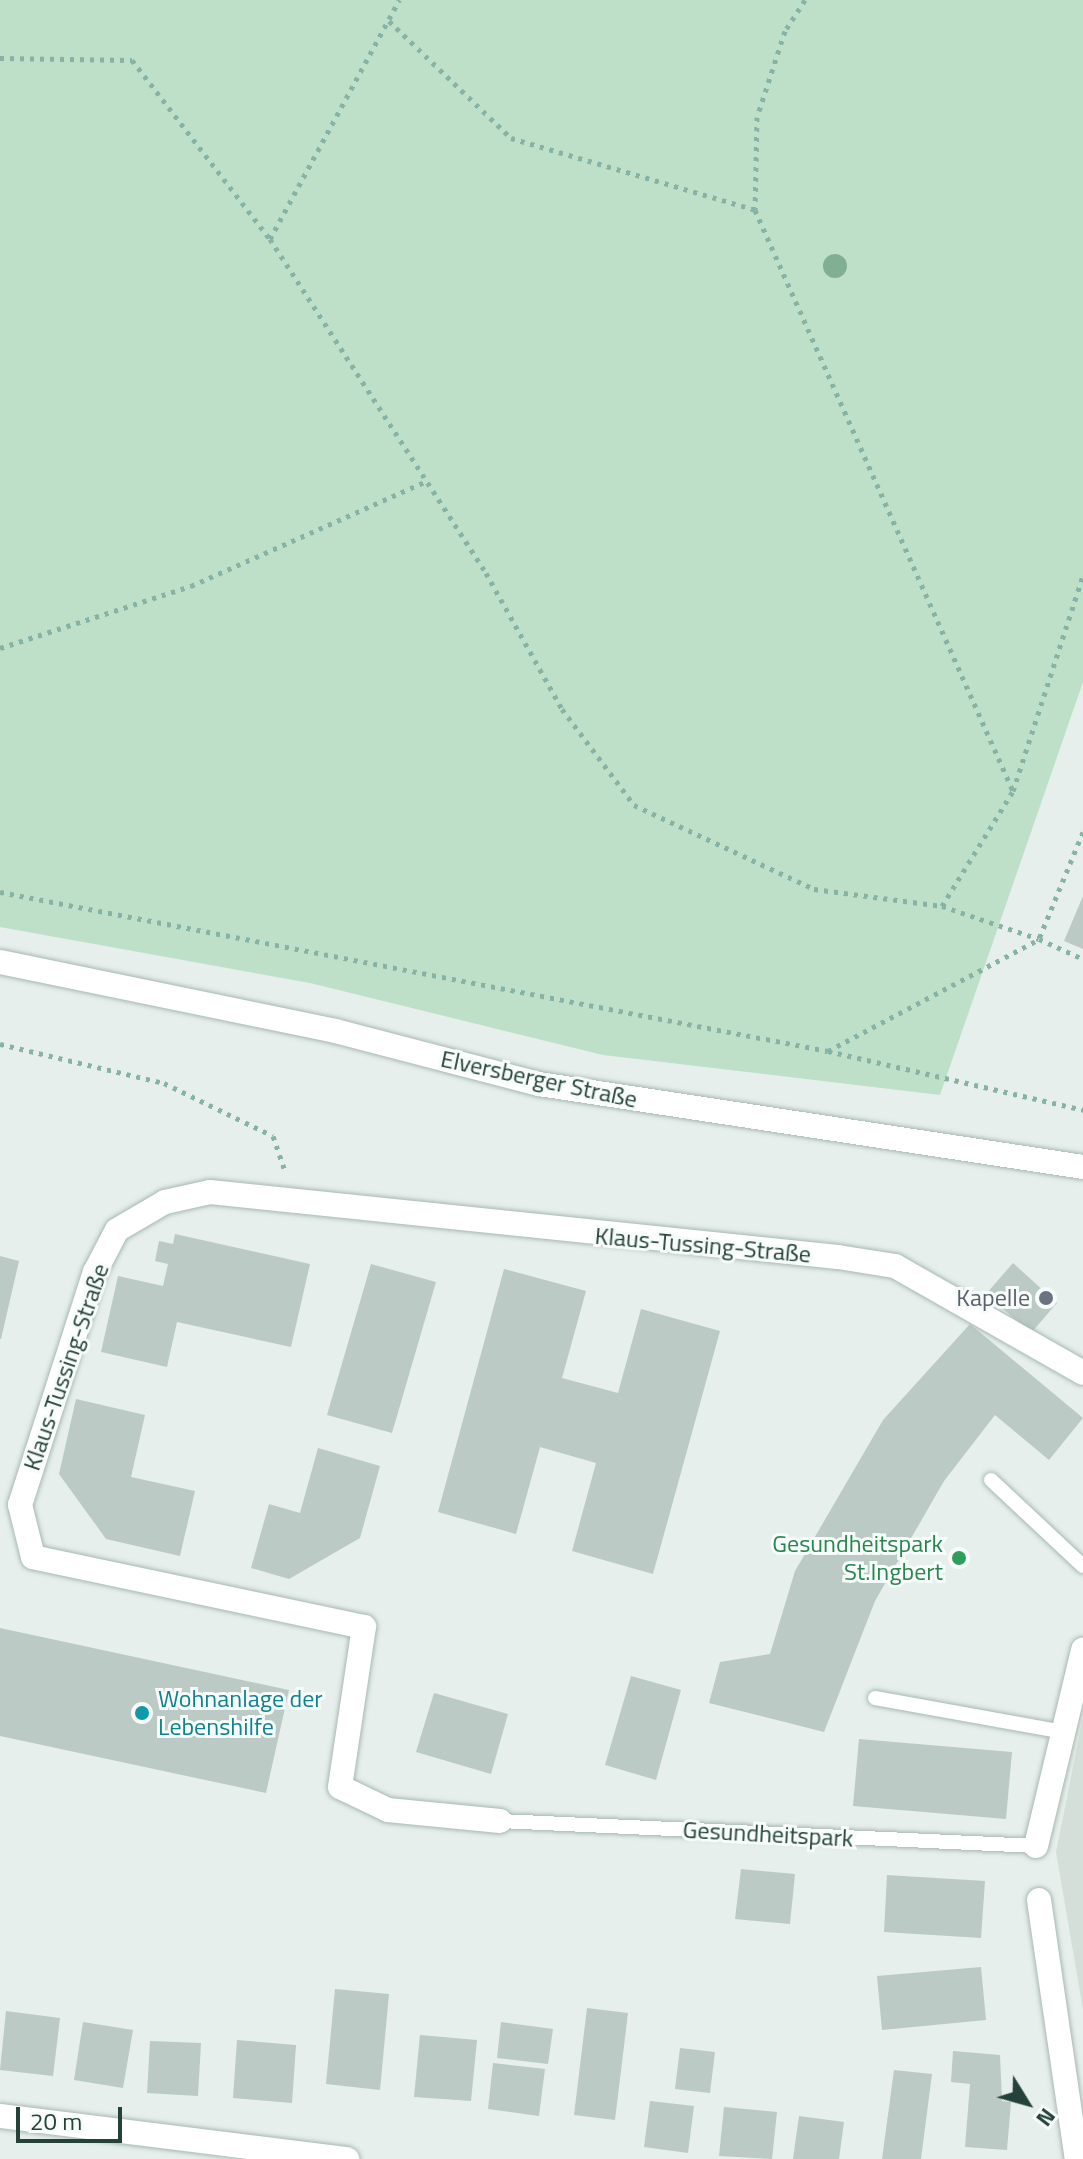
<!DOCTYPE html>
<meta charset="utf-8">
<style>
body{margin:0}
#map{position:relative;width:1083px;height:2159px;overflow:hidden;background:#e6efeb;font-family:"Titillium Web",sans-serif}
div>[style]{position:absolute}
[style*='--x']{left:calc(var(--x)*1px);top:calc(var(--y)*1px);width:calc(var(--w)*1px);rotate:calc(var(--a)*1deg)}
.built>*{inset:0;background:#d4dfda}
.green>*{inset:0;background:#bfe0c8}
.building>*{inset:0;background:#bbcac4}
.path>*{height:5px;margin-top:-2.5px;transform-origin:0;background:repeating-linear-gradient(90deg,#86b3a5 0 4px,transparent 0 10px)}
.roads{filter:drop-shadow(0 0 2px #a8b8b2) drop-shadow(0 0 2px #a8b8b2)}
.lane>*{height:14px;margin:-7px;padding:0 7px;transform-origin:7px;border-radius:7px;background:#fff}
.street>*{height:24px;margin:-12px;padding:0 12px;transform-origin:12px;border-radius:12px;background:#fff}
.secondary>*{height:24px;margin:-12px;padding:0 12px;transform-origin:12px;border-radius:12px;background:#fff}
.trees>*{width:24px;height:24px;margin:-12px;border-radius:50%;background:#80af93}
.dots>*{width:22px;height:22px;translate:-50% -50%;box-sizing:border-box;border:4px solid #f7fbf9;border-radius:50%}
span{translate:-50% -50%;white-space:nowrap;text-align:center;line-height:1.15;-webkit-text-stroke:6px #f7fbf9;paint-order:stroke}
.street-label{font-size:24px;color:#24423a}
.worship-label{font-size:24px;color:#5b616d}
.right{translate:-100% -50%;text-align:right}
.leisure-label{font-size:24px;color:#27864d}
.culture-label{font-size:24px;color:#0d838f}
.left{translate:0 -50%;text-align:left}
.north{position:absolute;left:987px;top:2063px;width:80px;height:80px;-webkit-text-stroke:6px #f7fbf9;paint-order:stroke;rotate:127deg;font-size:22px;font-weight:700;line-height:32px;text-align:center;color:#24423a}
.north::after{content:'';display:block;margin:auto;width:28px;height:36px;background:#24423a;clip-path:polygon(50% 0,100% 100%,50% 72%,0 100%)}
.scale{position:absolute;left:16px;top:2107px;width:106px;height:36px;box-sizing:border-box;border:4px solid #24423a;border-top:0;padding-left:10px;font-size:24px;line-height:28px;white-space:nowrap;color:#24423a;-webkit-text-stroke:6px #f7fbf9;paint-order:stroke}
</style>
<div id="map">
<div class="built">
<div style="clip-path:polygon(1083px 1717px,1083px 2010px,1056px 1852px)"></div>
</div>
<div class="green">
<div style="clip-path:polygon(0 0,1083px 0,1083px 682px,940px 1095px,603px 1055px,310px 983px,0 927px)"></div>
</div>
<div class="building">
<div style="clip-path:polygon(1083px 896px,1083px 949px,1064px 941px)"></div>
<div style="clip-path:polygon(175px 1234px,310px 1264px,291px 1347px,177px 1322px,167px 1367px,101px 1352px,118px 1276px,163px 1286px,168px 1264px,155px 1261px,159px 1241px,173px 1244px)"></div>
<div style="clip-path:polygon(0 1256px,19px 1261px,1px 1339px,0 1339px)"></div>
<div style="clip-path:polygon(1013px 1263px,1057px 1303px,1031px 1333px,986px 1294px)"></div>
<div style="clip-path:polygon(371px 1264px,436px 1282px,392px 1433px,327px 1415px)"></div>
<div style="clip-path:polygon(504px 1269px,586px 1291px,562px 1378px,618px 1393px,641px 1309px,720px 1331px,653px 1574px,572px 1551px,596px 1463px,540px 1447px,516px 1534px,438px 1512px)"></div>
<div style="clip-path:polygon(970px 1324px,1083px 1418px,1049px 1460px,995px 1415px,944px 1481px,875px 1601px,824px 1732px,709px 1703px,720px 1662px,770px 1654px,795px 1571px,883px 1420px)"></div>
<div style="clip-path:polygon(76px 1399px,145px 1415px,131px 1477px,195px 1491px,180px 1556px,106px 1539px,59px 1474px)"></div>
<div style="clip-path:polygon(318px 1448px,380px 1466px,360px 1538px,289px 1579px,251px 1568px,269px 1504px,300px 1513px)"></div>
<div style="clip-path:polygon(0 1628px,289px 1690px,266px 1793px,0 1736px)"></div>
<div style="clip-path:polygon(631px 1676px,681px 1690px,656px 1780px,605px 1765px)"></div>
<div style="clip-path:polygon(434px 1693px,508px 1714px,491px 1774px,416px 1752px)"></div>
<div style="clip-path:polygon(859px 1739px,1012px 1752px,1006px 1819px,853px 1806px)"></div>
<div style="clip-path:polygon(741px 1869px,795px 1874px,790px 1924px,735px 1919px)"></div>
<div style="clip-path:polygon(887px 1875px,985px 1881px,981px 1938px,884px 1932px)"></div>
<div style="clip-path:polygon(981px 1967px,986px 2020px,882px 2030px,877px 1976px)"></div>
<div style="clip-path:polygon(335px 1989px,389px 1994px,380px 2090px,326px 2084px)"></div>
<div style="clip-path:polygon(587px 2008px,628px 2013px,615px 2120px,574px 2115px)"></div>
<div style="clip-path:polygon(6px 2011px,60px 2018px,53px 2076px,0 2070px)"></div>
<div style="clip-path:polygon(83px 2022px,133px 2030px,123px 2088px,74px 2080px)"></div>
<div style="clip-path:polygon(501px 2022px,553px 2029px,548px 2064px,497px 2058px)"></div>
<div style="clip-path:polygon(420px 2035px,477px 2040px,471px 2101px,414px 2097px)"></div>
<div style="clip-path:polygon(237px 2040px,296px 2045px,292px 2103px,233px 2098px)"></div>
<div style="clip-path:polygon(150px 2041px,201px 2043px,198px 2096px,147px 2093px)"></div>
<div style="clip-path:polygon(680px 2048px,715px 2052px,710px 2093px,675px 2089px)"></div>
<div style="clip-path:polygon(953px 2051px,1000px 2055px,1002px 2101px,1011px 2102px,1007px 2150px,965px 2147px,970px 2084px,951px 2082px)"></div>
<div style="clip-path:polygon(493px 2063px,545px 2069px,539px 2116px,488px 2109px)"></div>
<div style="clip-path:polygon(894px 2070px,932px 2074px,921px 2159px,882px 2159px)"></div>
<div style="clip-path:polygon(650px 2101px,694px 2106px,688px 2153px,644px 2147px)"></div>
<div style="clip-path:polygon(724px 2107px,777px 2112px,772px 2159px,719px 2156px)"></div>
<div style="clip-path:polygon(799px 2116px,844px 2122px,839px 2159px,793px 2159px)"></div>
</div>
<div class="path">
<div style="--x:805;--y:0;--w:37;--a:123"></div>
<div style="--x:785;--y:31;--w:90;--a:108"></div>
<div style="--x:757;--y:117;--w:93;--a:91.2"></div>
<div style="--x:755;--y:210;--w:636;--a:66.06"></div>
<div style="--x:389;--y:21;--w:169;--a:43.8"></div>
<div style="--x:511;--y:138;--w:254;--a:16.4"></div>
<div style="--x:0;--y:58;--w:132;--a:0.9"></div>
<div style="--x:132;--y:60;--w:226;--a:52.4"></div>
<div style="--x:270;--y:239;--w:398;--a:57.1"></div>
<div style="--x:486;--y:573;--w:156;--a:60.8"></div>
<div style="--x:562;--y:709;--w:120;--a:53.1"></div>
<div style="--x:634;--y:805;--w:199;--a:25"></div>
<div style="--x:814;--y:889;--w:129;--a:7.6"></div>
<div style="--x:942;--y:906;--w:102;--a:18.8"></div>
<div style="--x:270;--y:239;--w:272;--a:-61.6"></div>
<div style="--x:0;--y:648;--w:201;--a:-18"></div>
<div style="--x:191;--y:586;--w:258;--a:-24"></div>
<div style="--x:1083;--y:832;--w:116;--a:112.4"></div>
<div style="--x:1039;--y:939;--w:48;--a:24.4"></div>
<div style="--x:0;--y:892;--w:843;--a:10.87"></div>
<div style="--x:828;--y:1051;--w:262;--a:13"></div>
<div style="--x:942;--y:906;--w:135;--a:-58.3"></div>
<div style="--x:1013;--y:791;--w:226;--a:-72"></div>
<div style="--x:0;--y:1044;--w:169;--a:13.4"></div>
<div style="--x:164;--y:1083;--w:121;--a:25.9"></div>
<div style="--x:273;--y:1136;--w:37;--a:71"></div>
<div style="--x:828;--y:1051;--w:238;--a:-27.9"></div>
</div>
<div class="roads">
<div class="lane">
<div style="--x:991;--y:1480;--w:126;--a:43.1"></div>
<div style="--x:875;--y:1698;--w:187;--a:10.2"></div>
<div style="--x:500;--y:1821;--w:537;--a:2.67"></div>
</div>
<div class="street">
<div style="--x:500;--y:1821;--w:113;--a:-174.4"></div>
<div style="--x:388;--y:1810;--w:53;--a:-154.4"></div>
<div style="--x:340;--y:1787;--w:162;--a:-81.5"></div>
<div style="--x:364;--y:1627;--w:338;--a:-168.1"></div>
<div style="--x:33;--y:1557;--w:54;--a:-104"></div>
<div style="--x:20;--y:1505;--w:245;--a:-72.2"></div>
<div style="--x:95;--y:1272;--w:47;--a:-62.4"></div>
<div style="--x:117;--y:1230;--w:56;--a:-30.3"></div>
<div style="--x:165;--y:1202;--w:46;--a:-12.5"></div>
<div style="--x:210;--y:1192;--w:631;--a:5.91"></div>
<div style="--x:838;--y:1257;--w:58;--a:9"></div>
<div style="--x:895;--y:1266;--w:216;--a:29.6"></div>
<div style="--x:1036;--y:1846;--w:202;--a:-76.5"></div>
<div style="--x:1039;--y:1900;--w:262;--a:81.7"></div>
<div style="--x:0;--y:2116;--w:350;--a:7.1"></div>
</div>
<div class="secondary">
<div style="--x:0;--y:962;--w:342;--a:11.6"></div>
<div style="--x:335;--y:1031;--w:211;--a:14.6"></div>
<div style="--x:539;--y:1084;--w:550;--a:8.67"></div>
</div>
</div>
<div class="trees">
<div style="left:835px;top:266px"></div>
</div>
<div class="dots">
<div style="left:1046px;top:1298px;background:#6b7280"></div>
<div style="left:959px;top:1558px;background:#2e9e5b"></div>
<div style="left:142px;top:1713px;background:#0f9aa8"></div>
</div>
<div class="street-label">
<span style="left:539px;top:1079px;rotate:12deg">Elversberger Straße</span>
<span style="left:703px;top:1245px;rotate:5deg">Klaus-Tussing-Straße</span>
<span style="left:66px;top:1367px;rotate:-71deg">Klaus-Tussing-Straße</span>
<span style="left:768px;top:1834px;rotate:3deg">Gesundheitspark</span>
</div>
<div class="worship-label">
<span class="right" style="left:1030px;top:1298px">Kapelle</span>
</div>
<div class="leisure-label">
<span class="right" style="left:943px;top:1558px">Gesundheitspark<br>St.Ingbert</span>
</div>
<div class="culture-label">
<span class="left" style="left:158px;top:1713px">Wohnanlage der<br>Lebenshilfe</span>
</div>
<div class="north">N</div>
<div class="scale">20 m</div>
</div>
